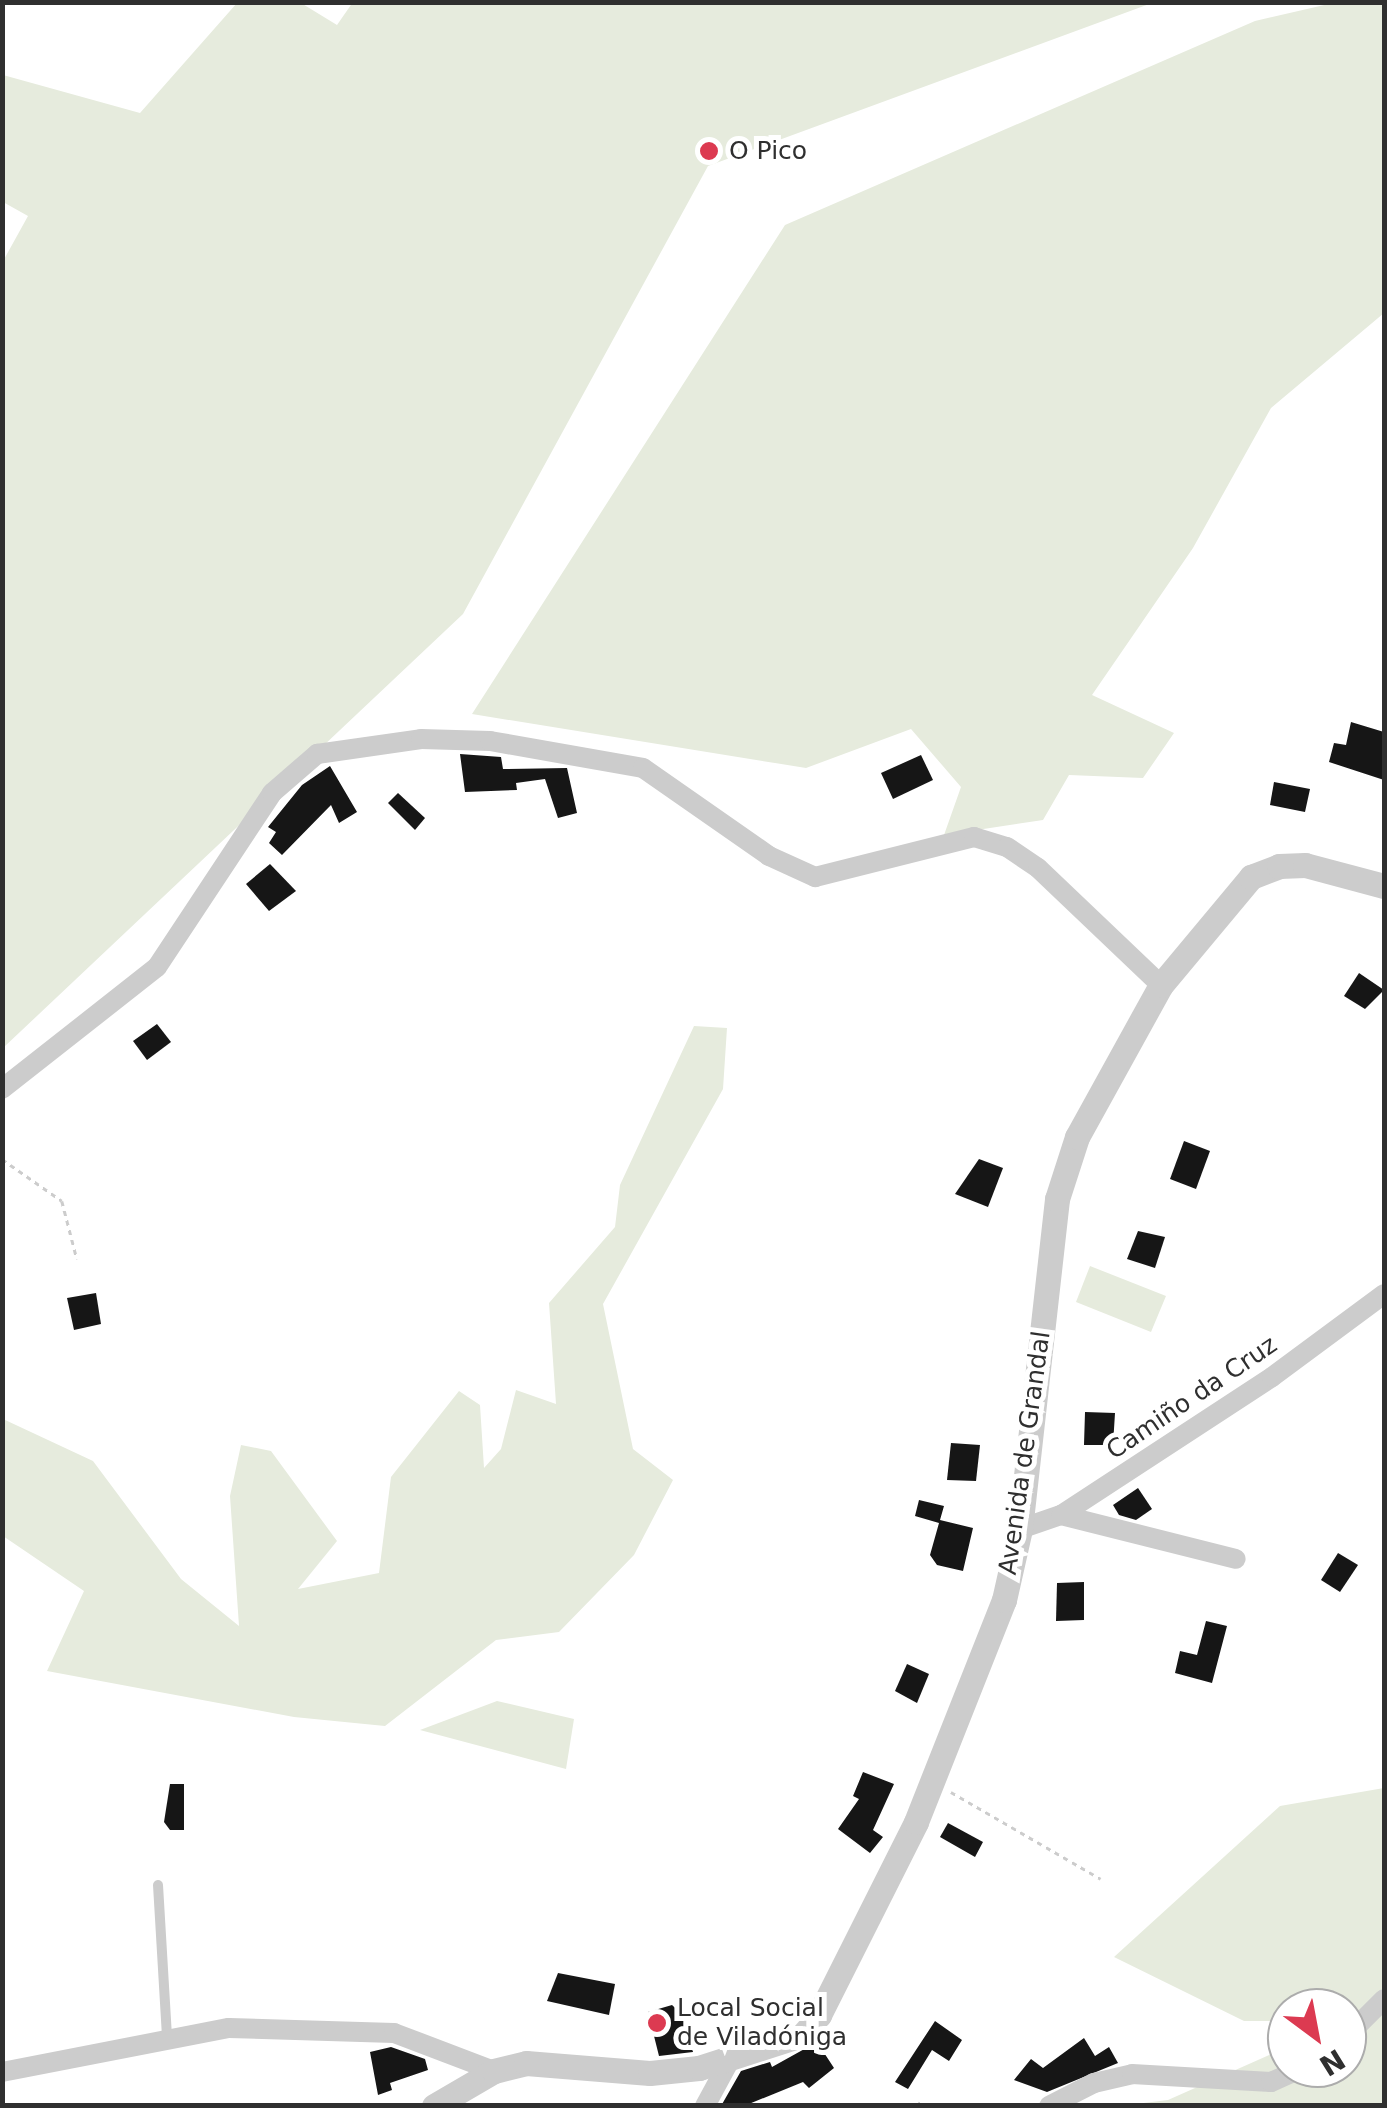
<!DOCTYPE html>
<meta charset="utf-8">
<style>
body{margin:0}
#map{position:relative;width:1387px;height:2108px;overflow:hidden;background:#fff;font-family:"DejaVu Sans",sans-serif}
div>[style]{position:absolute}
[style*='--x']{left:calc(var(--x)*1px);top:calc(var(--y)*1px);width:calc(var(--w)*1px);rotate:calc(var(--a)*1deg)}
.green>*{inset:0;background:#e6ebdd}
.building>*{inset:0;background:#161616}
.path>*{height:2.5px;margin-top:-1.25px;transform-origin:0;background:repeating-linear-gradient(90deg,#ccc 0 5px,transparent 0 10px)}
.service>*{height:10px;margin:-5px;padding:0 5px;transform-origin:5px;border-radius:5px;background:#ccc}
.minor>*{height:20px;margin:-10px;padding:0 10px;transform-origin:10px;border-radius:10px;background:#ccc}
.tertiary>*{height:25px;margin:-12.5px;padding:0 12.5px;transform-origin:12.5px;border-radius:12.5px;background:#ccc}
.dots>*{width:28px;height:28px;translate:-50% -50%;box-sizing:border-box;border:5px solid #fff;border-radius:50%}
span{translate:-50% -50%;white-space:nowrap;text-align:center;line-height:1.15;-webkit-text-stroke:10px #fff;paint-order:stroke}
.poi-label{font-size:25px;color:#2f2f2f}
.left{translate:0 -50%;text-align:left}
.street-label{font-size:25px;color:#2f2f2f}
.frame{position:absolute;inset:0;border:5px solid #2f2f2f;pointer-events:none}
.north{position:absolute;left:1267px;top:1988px;width:100px;height:100px;box-sizing:border-box;background:#fff;border:2px solid #acacac;border-radius:50%;rotate:148deg;font-size:28px;font-weight:700;line-height:40px;text-align:center;color:#2f2f2f}
.north::after{content:'';display:block;margin:auto;width:35px;height:45px;background:#dc3a51;clip-path:polygon(50% 0,100% 100%,50% 72%,0 100%)}
</style>
<div id="map">
<div class="green">
<div style="clip-path:polygon(353px 2px,1152px 3px,708px 166px,463px 614px,3px 1048px,2px 263px,28px 216px,3px 202px,3px 75px,140px 113px,237px 3px,301px 3px,337px 25px)"></div>
<div style="clip-path:polygon(1333px 3px,1384px 3px,1384px 313px,1271px 408px,1193px 548px,1092px 695px,1174px 733px,1143px 778px,1069px 775px,1043px 820px,944px 835px,961px 787px,911px 729px,806px 768px,472px 714px,785px 225px,1255px 21px)"></div>
<div style="clip-path:polygon(694px 1026px,727px 1028px,723px 1089px,603px 1304px,633px 1449px,673px 1480px,634px 1555px,559px 1632px,496px 1640px,385px 1726px,294px 1717px,47px 1671px,84px 1591px,3px 1536px,3px 1419px,93px 1461px,181px 1579px,239px 1626px,230px 1496px,241px 1445px,271px 1451px,337px 1541px,298px 1589px,379px 1573px,391px 1477px,459px 1391px,480px 1405px,484px 1468px,501px 1449px,516px 1390px,556px 1404px,549px 1303px,615px 1227px,620px 1185px)"></div>
<div style="clip-path:polygon(1090px 1266px,1166px 1296px,1151px 1332px,1076px 1302px)"></div>
<div style="clip-path:polygon(497px 1701px,574px 1719px,566px 1769px,420px 1730px)"></div>
<div style="clip-path:polygon(1384px 1788px,1384px 2105px,1127px 2105px,1168px 2100px,1287px 2047px,1287px 2068px,1347px 2068px,1347px 2008px,1287px 2008px,1287px 2021px,1244px 2021px,1114px 1957px,1280px 1806px)"></div>
</div>
<div class="building">
<div style="clip-path:polygon(1351px 722px,1384px 732px,1384px 780px,1329px 762px,1334px 743px,1346px 745px)"></div>
<div style="clip-path:polygon(460px 754px,501px 757px,503px 769px,567px 768px,577px 813px,558px 818px,545px 779px,516px 783px,517px 790px,465px 792px)"></div>
<div style="clip-path:polygon(921px 755px,933px 780px,893px 799px,881px 773px)"></div>
<div style="clip-path:polygon(330px 766px,357px 812px,339px 823px,331px 805px,282px 855px,269px 843px,276px 832px,268px 827px,302px 785px)"></div>
<div style="clip-path:polygon(1274px 782px,1310px 789px,1305px 812px,1270px 805px)"></div>
<div style="clip-path:polygon(398px 793px,425px 818px,415px 830px,388px 803px)"></div>
<div style="clip-path:polygon(270px 864px,296px 891px,269px 911px,246px 884px)"></div>
<div style="clip-path:polygon(1359px 973px,1384px 990px,1365px 1009px,1344px 996px)"></div>
<div style="clip-path:polygon(157px 1024px,171px 1042px,147px 1060px,133px 1041px)"></div>
<div style="clip-path:polygon(1184px 1141px,1210px 1151px,1196px 1189px,1170px 1179px)"></div>
<div style="clip-path:polygon(979px 1159px,1003px 1168px,988px 1207px,955px 1194px)"></div>
<div style="clip-path:polygon(1138px 1231px,1165px 1237px,1155px 1268px,1127px 1259px)"></div>
<div style="clip-path:polygon(96px 1293px,101px 1324px,74px 1330px,67px 1298px)"></div>
<div style="clip-path:polygon(1085px 1412px,1115px 1413px,1113px 1445px,1084px 1445px)"></div>
<div style="clip-path:polygon(951px 1443px,980px 1445px,976px 1481px,947px 1480px)"></div>
<div style="clip-path:polygon(1138px 1488px,1152px 1509px,1136px 1520px,1119px 1515px,1113px 1505px)"></div>
<div style="clip-path:polygon(919px 1500px,944px 1506px,940px 1520px,973px 1528px,963px 1571px,937px 1565px,930px 1555px,939px 1523px,915px 1516px)"></div>
<div style="clip-path:polygon(1338px 1553px,1358px 1565px,1340px 1592px,1321px 1580px)"></div>
<div style="clip-path:polygon(1084px 1582px,1084px 1620px,1056px 1621px,1057px 1583px)"></div>
<div style="clip-path:polygon(1206px 1621px,1227px 1626px,1212px 1683px,1175px 1673px,1180px 1651px,1197px 1655px)"></div>
<div style="clip-path:polygon(907px 1664px,929px 1674px,917px 1703px,895px 1691px)"></div>
<div style="clip-path:polygon(863px 1772px,894px 1784px,873px 1830px,883px 1837px,870px 1853px,838px 1829px,859px 1799px,853px 1796px)"></div>
<div style="clip-path:polygon(170px 1784px,184px 1784px,184px 1830px,170px 1830px,164px 1822px)"></div>
<div style="clip-path:polygon(948px 1823px,983px 1842px,975px 1857px,940px 1837px)"></div>
<div style="clip-path:polygon(558px 1973px,615px 1984px,609px 2015px,547px 2001px)"></div>
<div style="clip-path:polygon(672px 2005px,686px 2018px,693px 2052px,659px 2056px,648px 2012px)"></div>
<div style="clip-path:polygon(935px 2021px,962px 2040px,949px 2061px,932px 2050px,908px 2089px,895px 2082px)"></div>
<div style="clip-path:polygon(1084px 2038px,1095px 2056px,1109px 2047px,1118px 2063px,1047px 2092px,1014px 2080px,1031px 2059px,1043px 2068px)"></div>
<div style="clip-path:polygon(817px 2042px,834px 2068px,809px 2088px,803px 2082px,744px 2106px,721px 2106px,741px 2071px,770px 2062px,772px 2067px)"></div>
<div style="clip-path:polygon(391px 2047px,425px 2059px,428px 2070px,390px 2083px,392px 2090px,378px 2095px,370px 2052px)"></div>
</div>
<div class="path">
<div style="--x:2;--y:1159;--w:73;--a:35"></div>
<div style="--x:62;--y:1201;--w:60;--a:75.5"></div>
<div style="--x:951;--y:1792;--w:173;--a:30.1"></div>
<div style="--x:917;--y:2106;--w:5;--a:-53"></div>
</div>
<div class="service">
<div style="--x:158;--y:1885;--w:153;--a:86.6"></div>
</div>
<div class="minor">
<div style="--x:2;--y:1089;--w:197;--a:-38.2"></div>
<div style="--x:157;--y:967;--w:209;--a:-56.5"></div>
<div style="--x:272;--y:793;--w:60;--a:-40.9"></div>
<div style="--x:317;--y:754;--w:105;--a:-8.2"></div>
<div style="--x:421;--y:739;--w:69;--a:1.7"></div>
<div style="--x:490;--y:741;--w:155;--a:10"></div>
<div style="--x:643;--y:768;--w:154;--a:34.9"></div>
<div style="--x:769;--y:856;--w:51;--a:24.5"></div>
<div style="--x:815;--y:877;--w:164;--a:-14.1"></div>
<div style="--x:974;--y:837;--w:34;--a:17"></div>
<div style="--x:1007;--y:847;--w:37;--a:34"></div>
<div style="--x:1038;--y:868;--w:170;--a:43.6"></div>
<div style="--x:1061;--y:1515;--w:180;--a:14.1"></div>
<div style="--x:1020;--y:1529;--w:43;--a:-18.9"></div>
<div style="--x:1061;--y:1515;--w:252;--a:-33.2"></div>
<div style="--x:1272;--y:1377;--w:139;--a:-36.5"></div>
<div style="--x:1347;--y:2036;--w:52;--a:-45"></div>
<div style="--x:2;--y:2072;--w:231;--a:-11"></div>
<div style="--x:229;--y:2028;--w:165;--a:1.7"></div>
<div style="--x:394;--y:2033;--w:107;--a:20.8"></div>
<div style="--x:705;--y:2106;--w:52;--a:-61.5"></div>
<div style="--x:1049;--y:2106;--w:51;--a:-27.1"></div>
<div style="--x:1094;--y:2083;--w:39;--a:-13"></div>
<div style="--x:1132;--y:2074;--w:139;--a:3.3"></div>
<div style="--x:1271;--y:2082;--w:34;--a:-24"></div>
</div>
<div class="tertiary">
<div style="--x:434;--y:2106;--w:69;--a:-30.3"></div>
<div style="--x:494;--y:2071;--w:33;--a:-14"></div>
<div style="--x:526;--y:2063;--w:124;--a:4.6"></div>
<div style="--x:650;--y:2073;--w:49;--a:-5.8"></div>
<div style="--x:699;--y:2068;--w:104;--a:-17.9"></div>
<div style="--x:798;--y:2036;--w:30;--a:-45"></div>
<div style="--x:819;--y:2015;--w:216;--a:-63.3"></div>
<div style="--x:916;--y:1822;--w:239;--a:-68.4"></div>
<div style="--x:1004;--y:1600;--w:73;--a:-77.3"></div>
<div style="--x:1020;--y:1529;--w:332;--a:-83.6"></div>
<div style="--x:1057;--y:1199;--w:65;--a:-72.1"></div>
<div style="--x:1077;--y:1137;--w:174;--a:-61.1"></div>
<div style="--x:1161;--y:985;--w:141;--a:-50.2"></div>
<div style="--x:1251;--y:877;--w:30;--a:-21"></div>
<div style="--x:1279;--y:866;--w:26;--a:-2"></div>
<div style="--x:1305;--y:865;--w:82;--a:14.9"></div>
</div>
<div class="dots">
<div style="left:709px;top:151px;background:#dc3a51"></div>
<div style="left:657px;top:2023px;background:#dc3a51"></div>
</div>
<div class="poi-label">
<span class="left" style="left:729px;top:151px">O Pico</span>
<span class="left" style="left:677px;top:2023px">Local Social<br>de Viladóniga</span>
</div>
<div class="street-label">
<span style="left:1192px;top:1398px;rotate:-34deg">Camiño da Cruz</span>
<span style="left:1025px;top:1453px;rotate:-82deg">Avenida de Grandal</span>
</div>
<div class="frame"></div>
<div class="north">N</div>
</div>
